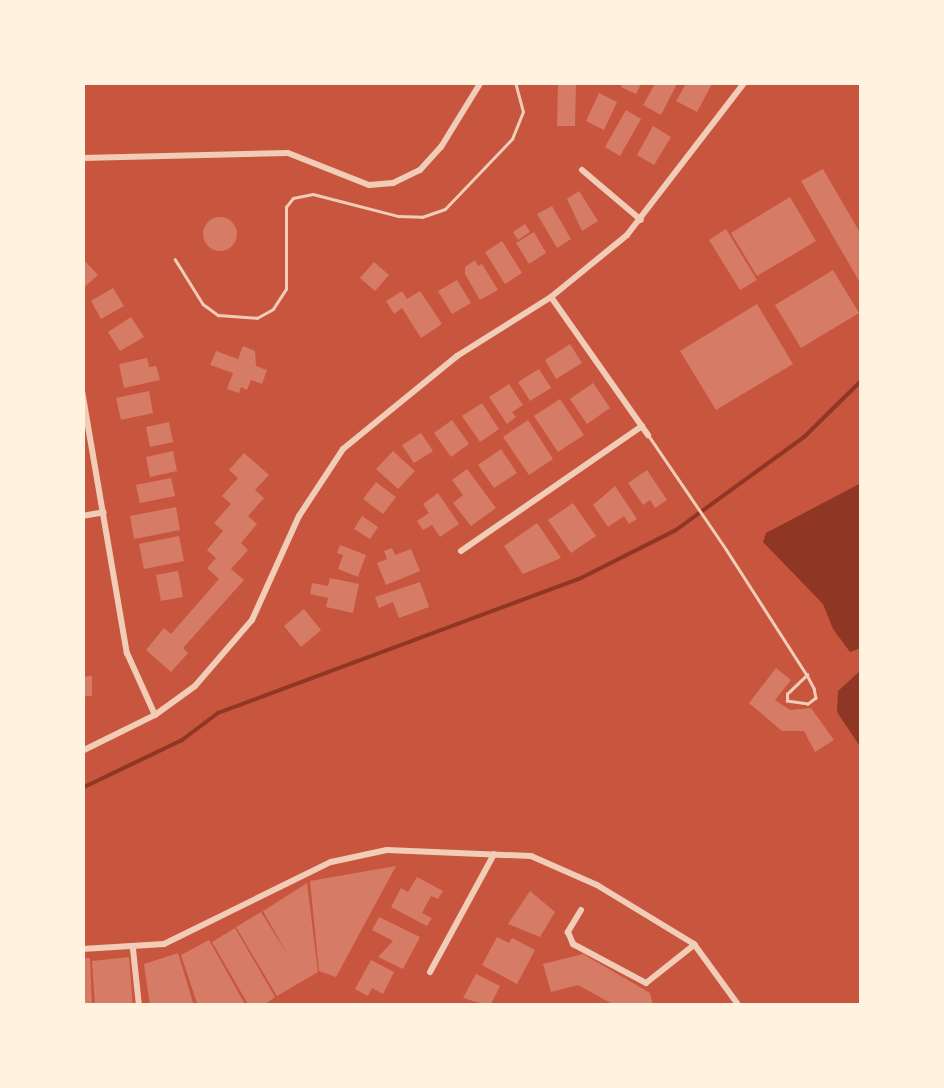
<!DOCTYPE html>
<style>
body{margin:0}
#map{position:relative;width:944px;height:1088px;overflow:hidden;background:#c8553d;font-family:Inter,sans-serif}
div>[style]{position:absolute}
[style*='--x']{left:calc(var(--x)*1px);top:calc(var(--y)*1px);width:calc(var(--w)*1px);rotate:calc(var(--a)*1deg)}
.water>*{inset:0;background:#8f3625}
.stream>*{height:4px;margin:-2px;padding:0 2px;transform-origin:2px;border-radius:2px;background:#8f3625}
.building>*{inset:0;background:#d67c66}
.round{border-radius:50%}
.service>*{height:2.5px;margin:-1.25px;padding:0 1.25px;transform-origin:1.25px;border-radius:1.25px;background:#f1ccb7}
.minor>*{height:6px;margin:-3px;padding:0 3px;transform-origin:3px;border-radius:3px;background:#f1ccb7}
span{translate:-50% -50%;white-space:nowrap;text-align:center;line-height:1.15;-webkit-text-stroke:8px #fff3e0;paint-order:stroke}
.frame{position:absolute;inset:0;border:85px solid #fff3e0;pointer-events:none}
</style>
<div id="map">
<div class="water">
<div style="clip-path:polygon(861px 483px,861px 648px,850px 652px,833px 629px,823px 604px,763px 542px,766px 533px)"></div>
<div style="clip-path:polygon(861px 670px,862px 670px,861px 748px,837px 712px,838px 691px)"></div>
</div>
<div class="stream">
<div style="--x:82;--y:788;--w:111;--a:-25.6"></div>
<div style="--x:182;--y:740;--w:45;--a:-36.9"></div>
<div style="--x:218;--y:713;--w:385;--a:-20.4"></div>
<div style="--x:579;--y:579;--w:109;--a:-26.8"></div>
<div style="--x:676;--y:530;--w:158;--a:-36"></div>
<div style="--x:804;--y:437;--w:81;--a:-44.5"></div>
</div>
<div class="building">
<div style="clip-path:polygon(558px 82px,576px 82px,575px 126px,557px 126px)"></div>
<div style="clip-path:polygon(623px 82px,642px 82px,636px 94px,621px 87px)"></div>
<div style="clip-path:polygon(656px 82px,678px 82px,661px 115px,643px 105px)"></div>
<div style="clip-path:polygon(687px 82px,713px 82px,697px 112px,676px 101px)"></div>
<div style="clip-path:polygon(599px 93px,617px 102px,604px 130px,586px 121px)"></div>
<div style="clip-path:polygon(626px 110px,641px 119px,620px 156px,605px 147px)"></div>
<div style="clip-path:polygon(653px 126px,671px 137px,654px 165px,637px 155px)"></div>
<div style="clip-path:polygon(823px 169px,862px 236px,862px 286px,801px 181px)"></div>
<div style="clip-path:polygon(579px 191px,598px 221px,582px 231px,567px 199px)"></div>
<div style="clip-path:polygon(790px 197px,816px 241px,757px 276px,731px 233px)"></div>
<div style="clip-path:polygon(552px 206px,571px 239px,557px 248px,537px 214px)"></div>
<div class="round" style="left:203px;top:217px;width:34px;height:34px"></div>
<div style="clip-path:polygon(525px 224px,530px 232px,518px 240px,513px 232px)"></div>
<div style="clip-path:polygon(726px 229px,757px 280px,740px 290px,709px 240px)"></div>
<div style="clip-path:polygon(534px 232px,546px 253px,529px 264px,516px 243px)"></div>
<div style="clip-path:polygon(502px 241px,522px 273px,505px 284px,485px 252px)"></div>
<div style="clip-path:polygon(82px 258px,98px 275px,82px 289px)"></div>
<div style="clip-path:polygon(475px 260px,478px 266px,482px 264px,498px 290px,480px 300px,465px 274px,465px 267px)"></div>
<div style="clip-path:polygon(374px 262px,389px 275px,375px 291px,360px 278px)"></div>
<div style="clip-path:polygon(833px 270px,859px 313px,801px 348px,775px 305px)"></div>
<div style="clip-path:polygon(457px 280px,471px 303px,452px 314px,438px 291px)"></div>
<div style="clip-path:polygon(113px 288px,124px 306px,101px 319px,91px 301px)"></div>
<div style="clip-path:polygon(402px 291px,407px 299px,420px 291px,442px 324px,421px 338px,402px 308px,394px 314px,386px 301px)"></div>
<div style="clip-path:polygon(757px 304px,793px 364px,716px 410px,680px 351px)"></div>
<div style="clip-path:polygon(131px 317px,144px 337px,120px 351px,108px 332px)"></div>
<div style="clip-path:polygon(570px 344px,582px 363px,556px 379px,545px 360px)"></div>
<div style="clip-path:polygon(243px 346px,255px 351px,256px 366px,267px 370px,262px 384px,251px 380px,247px 390px,241px 387px,239px 393px,227px 389px,233px 373px,210px 365px,216px 351px,238px 359px)"></div>
<div style="clip-path:polygon(147px 358px,149px 367px,156px 366px,160px 380px,124px 388px,119px 364px)"></div>
<div style="clip-path:polygon(539px 369px,551px 388px,530px 401px,518px 382px)"></div>
<div style="clip-path:polygon(593px 383px,610px 408px,587px 424px,570px 399px)"></div>
<div style="clip-path:polygon(509px 384px,523px 405px,512px 412px,516px 417px,507px 424px,489px 397px)"></div>
<div style="clip-path:polygon(149px 391px,153px 413px,121px 420px,116px 398px)"></div>
<div style="clip-path:polygon(560px 399px,584px 435px,558px 452px,534px 416px)"></div>
<div style="clip-path:polygon(482px 403px,499px 429px,480px 442px,462px 416px)"></div>
<div style="clip-path:polygon(452px 420px,469px 444px,451px 457px,434px 433px)"></div>
<div style="clip-path:polygon(528px 420px,553px 459px,529px 475px,503px 437px)"></div>
<div style="clip-path:polygon(169px 422px,173px 442px,150px 447px,146px 427px)"></div>
<div style="clip-path:polygon(421px 433px,433px 451px,414px 463px,402px 445px)"></div>
<div style="clip-path:polygon(501px 449px,517px 473px,494px 488px,478px 465px)"></div>
<div style="clip-path:polygon(173px 451px,177px 471px,150px 477px,146px 457px)"></div>
<div style="clip-path:polygon(393px 451px,415px 471px,398px 489px,376px 469px)"></div>
<div style="clip-path:polygon(244px 453px,269px 475px,255px 490px,264px 498px,248px 516px,257px 524px,241px 543px,248px 550px,231px 569px,244px 580px,183px 648px,188px 653px,171px 672px,146px 650px,164px 628px,171px 634px,219px 579px,207px 568px,216px 558px,207px 550px,223px 531px,214px 523px,231px 504px,222px 496px,238px 478px,229px 470px)"></div>
<div style="clip-path:polygon(467px 469px,496px 508px,471px 526px,453px 503px,463px 495px,452px 480px)"></div>
<div style="clip-path:polygon(647px 470px,667px 500px,655px 508px,650px 500px,643px 505px,628px 483px)"></div>
<div style="clip-path:polygon(171px 478px,175px 496px,140px 503px,136px 485px)"></div>
<div style="clip-path:polygon(376px 482px,396px 497px,383px 514px,363px 499px)"></div>
<div style="clip-path:polygon(615px 486px,637px 519px,629px 524px,624px 516px,608px 527px,593px 505px)"></div>
<div style="clip-path:polygon(438px 493px,459px 524px,440px 537px,432px 525px,423px 530px,417px 521px,429px 513px,423px 504px)"></div>
<div style="clip-path:polygon(573px 503px,596px 536px,571px 553px,548px 520px)"></div>
<div style="clip-path:polygon(176px 507px,180px 530px,134px 539px,130px 516px)"></div>
<div style="clip-path:polygon(362px 516px,378px 527px,370px 539px,354px 529px)"></div>
<div style="clip-path:polygon(537px 523px,561px 558px,523px 574px,504px 546px)"></div>
<div style="clip-path:polygon(179px 536px,184px 561px,144px 569px,139px 544px)"></div>
<div style="clip-path:polygon(340px 545px,366px 555px,358px 577px,338px 569px,343px 555px,337px 553px)"></div>
<div style="clip-path:polygon(392px 548px,395px 555px,411px 549px,420px 571px,386px 585px,377px 563px,387px 559px,384px 551px)"></div>
<div style="clip-path:polygon(178px 571px,183px 597px,161px 601px,156px 575px)"></div>
<div style="clip-path:polygon(330px 578px,359px 584px,353px 613px,326px 607px,328px 598px,310px 594px,312px 583px,328px 586px)"></div>
<div style="clip-path:polygon(420px 582px,429px 607px,399px 618px,393px 602px,379px 608px,375px 597px)"></div>
<div style="clip-path:polygon(304px 609px,321px 630px,301px 647px,284px 626px)"></div>
<div style="clip-path:polygon(776px 668px,791px 680px,775px 700px,790px 710px,811px 708px,834px 740px,815px 752px,804px 731px,782px 731px,749px 703px)"></div>
<div style="clip-path:polygon(92px 676px,92px 696px,86px 696px,82px 703px,82px 677px)"></div>
<div style="clip-path:polygon(396px 866px,336px 977px,319px 971px,310px 881px)"></div>
<div style="clip-path:polygon(417px 877px,443px 891px,438px 899px,431px 896px,422px 913px,432px 918px,427px 926px,391px 907px,401px 888px,408px 892px)"></div>
<div style="clip-path:polygon(307px 883px,318px 972px,277px 996px,236px 927px,261px 912px,289px 957px,263px 911px)"></div>
<div style="clip-path:polygon(530px 891px,555px 912px,540px 937px,508px 924px)"></div>
<div style="clip-path:polygon(379px 917px,420px 937px,403px 969px,378px 957px,393px 941px,372px 930px)"></div>
<div style="clip-path:polygon(235px 928px,275px 997px,262px 1006px,249px 1006px,212px 942px)"></div>
<div style="clip-path:polygon(497px 937px,509px 943px,512px 938px,535px 950px,517px 984px,482px 965px)"></div>
<div style="clip-path:polygon(209px 940px,246px 1006px,198px 1006px,181px 955px)"></div>
<div style="clip-path:polygon(178px 953px,194px 1006px,150px 1006px,144px 964px)"></div>
<div style="clip-path:polygon(583px 954px,650px 993px,653px 1006px,616px 1006px,578px 985px,551px 992px,543px 964px)"></div>
<div style="clip-path:polygon(129px 957px,133px 1006px,95px 1006px,92px 961px)"></div>
<div style="clip-path:polygon(82px 958px,90px 958px,92px 1006px,82px 1006px)"></div>
<div style="clip-path:polygon(371px 960px,394px 972px,383px 994px,372px 988px,368px 996px,355px 989px)"></div>
<div style="clip-path:polygon(476px 974px,500px 986px,490px 1006px,463px 998px)"></div>
</div>
<div class="service">
<div style="--x:175;--y:259;--w:53;--a:58.1"></div>
<div style="--x:203;--y:304;--w:19;--a:36"></div>
<div style="--x:218;--y:315;--w:39;--a:4"></div>
<div style="--x:257;--y:318;--w:18;--a:-29"></div>
<div style="--x:273;--y:309;--w:24;--a:-57"></div>
<div style="--x:286;--y:289;--w:82;--a:-90"></div>
<div style="--x:286;--y:207;--w:11;--a:-52"></div>
<div style="--x:293;--y:198;--w:20;--a:-11"></div>
<div style="--x:313;--y:194;--w:88;--a:14.5"></div>
<div style="--x:398;--y:216;--w:24;--a:2"></div>
<div style="--x:422;--y:217;--w:24;--a:-19"></div>
<div style="--x:445;--y:209;--w:97;--a:-46.3"></div>
<div style="--x:512;--y:139;--w:29;--a:-68"></div>
<div style="--x:523;--y:112;--w:31;--a:-105"></div>
<div style="--x:649;--y:436;--w:137;--a:55.7"></div>
<div style="--x:726;--y:549;--w:150;--a:57.3"></div>
<div style="--x:807;--y:675;--w:15;--a:62"></div>
<div style="--x:814;--y:688;--w:10;--a:79"></div>
<div style="--x:816;--y:698;--w:10;--a:143"></div>
<div style="--x:808;--y:704;--w:21;--a:-172"></div>
<div style="--x:787;--y:701;--w:7;--a:-90"></div>
<div style="--x:787;--y:694;--w:28;--a:-44"></div>
</div>
<div class="minor">
<div style="--x:82;--y:158;--w:206;--a:-1.4"></div>
<div style="--x:288;--y:153;--w:87;--a:21.6"></div>
<div style="--x:369;--y:185;--w:24;--a:-5"></div>
<div style="--x:393;--y:183;--w:30;--a:-26"></div>
<div style="--x:420;--y:170;--w:31;--a:-48"></div>
<div style="--x:441;--y:147;--w:76;--a:-58.4"></div>
<div style="--x:582;--y:170;--w:77;--a:40.3"></div>
<div style="--x:551;--y:297;--w:169;--a:54.9"></div>
<div style="--x:82;--y:391;--w:266;--a:80.3"></div>
<div style="--x:127;--y:653;--w:68;--a:65.7"></div>
<div style="--x:82;--y:516;--w:22;--a:-10"></div>
<div style="--x:461;--y:551;--w:220;--a:-34.6"></div>
<div style="--x:82;--y:751;--w:81;--a:-26.3"></div>
<div style="--x:155;--y:715;--w:49;--a:-35.9"></div>
<div style="--x:195;--y:686;--w:87;--a:-49.2"></div>
<div style="--x:252;--y:620;--w:114;--a:-65.7"></div>
<div style="--x:299;--y:516;--w:80;--a:-56.7"></div>
<div style="--x:343;--y:449;--w:147;--a:-39.2"></div>
<div style="--x:457;--y:356;--w:111;--a:-32.1"></div>
<div style="--x:551;--y:297;--w:98;--a:-39.2"></div>
<div style="--x:627;--y:235;--w:193;--a:-52.4"></div>
<div style="--x:581;--y:910;--w:26;--a:121"></div>
<div style="--x:568;--y:932;--w:13;--a:67"></div>
<div style="--x:573;--y:944;--w:83;--a:28.1"></div>
<div style="--x:646;--y:983;--w:61;--a:-38.4"></div>
<div style="--x:82;--y:949;--w:82;--a:-3.5"></div>
<div style="--x:164;--y:944;--w:186;--a:-26.2"></div>
<div style="--x:331;--y:862;--w:57;--a:-12.1"></div>
<div style="--x:387;--y:850;--w:144;--a:2.4"></div>
<div style="--x:531;--y:856;--w:72;--a:23.7"></div>
<div style="--x:597;--y:885;--w:114;--a:31.3"></div>
<div style="--x:694;--y:944;--w:77;--a:54"></div>
<div style="--x:133;--y:949;--w:57;--a:84"></div>
<div style="--x:430;--y:972;--w:134;--a:-61.5"></div>
</div>
<div class="frame"></div>
</div>
